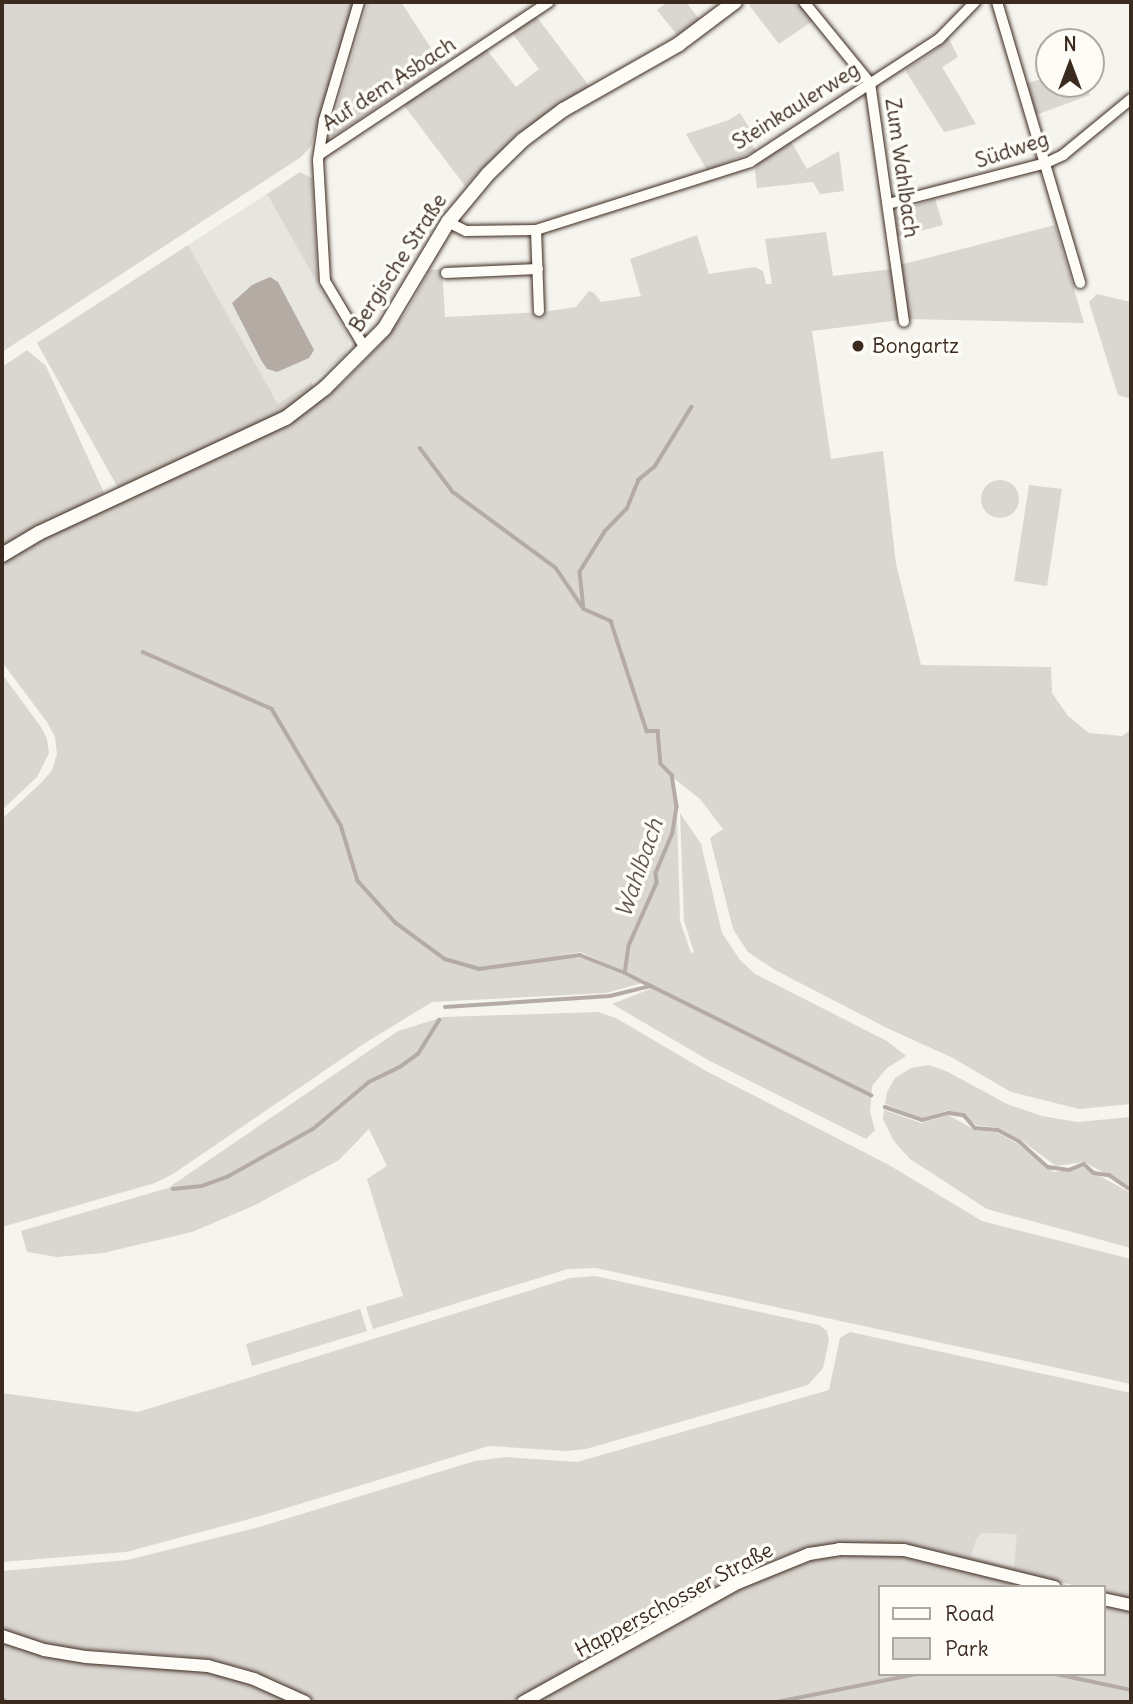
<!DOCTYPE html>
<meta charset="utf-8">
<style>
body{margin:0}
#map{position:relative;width:1133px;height:1704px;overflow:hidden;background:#f5f4ee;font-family:Delius,sans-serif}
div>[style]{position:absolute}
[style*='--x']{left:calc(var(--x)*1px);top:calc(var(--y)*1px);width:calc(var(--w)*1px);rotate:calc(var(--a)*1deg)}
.built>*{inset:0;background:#e7e5df}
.green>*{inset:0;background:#dad6d0}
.round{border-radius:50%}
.water>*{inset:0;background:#b4aca4}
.stream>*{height:3.5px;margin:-1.75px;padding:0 1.75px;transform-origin:1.75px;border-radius:1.75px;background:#b4aca4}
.roads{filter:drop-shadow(0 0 2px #3b2a1e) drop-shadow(0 0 2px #3b2a1e)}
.minor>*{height:10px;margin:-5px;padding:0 5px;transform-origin:5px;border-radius:5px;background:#fdfcf7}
.tertiary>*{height:12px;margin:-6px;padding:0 6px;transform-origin:6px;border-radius:6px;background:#fdfcf7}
.secondary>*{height:14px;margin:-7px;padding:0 7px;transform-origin:7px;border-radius:7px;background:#fdfcf7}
.dots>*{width:19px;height:19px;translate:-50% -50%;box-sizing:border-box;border:4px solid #fdfcf7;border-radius:50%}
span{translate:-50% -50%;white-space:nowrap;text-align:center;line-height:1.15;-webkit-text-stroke:7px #fdfcf7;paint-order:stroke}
.street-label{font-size:21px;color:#3b2a1e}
.poi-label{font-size:21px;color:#3b2a1e}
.left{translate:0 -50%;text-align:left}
.water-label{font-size:23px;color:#65584d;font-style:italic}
.frame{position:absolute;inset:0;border:4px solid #3b2a1e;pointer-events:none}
.legend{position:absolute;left:878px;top:1585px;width:228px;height:91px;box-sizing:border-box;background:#fdfcf7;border:2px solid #afa8a0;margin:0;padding:9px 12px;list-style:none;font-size:21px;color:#3b2a1e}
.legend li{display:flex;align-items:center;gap:14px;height:35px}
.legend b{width:35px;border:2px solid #afa8a0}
.north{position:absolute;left:1035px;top:28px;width:70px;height:70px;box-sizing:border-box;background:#fdfcf7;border:2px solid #afa8a0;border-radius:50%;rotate:0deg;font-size:19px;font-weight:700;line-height:28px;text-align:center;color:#3b2a1e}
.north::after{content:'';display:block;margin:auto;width:24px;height:32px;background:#3b2a1e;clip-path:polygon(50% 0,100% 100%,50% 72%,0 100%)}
</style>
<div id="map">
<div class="built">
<div style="clip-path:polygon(267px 194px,348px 336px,349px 346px,344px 356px,302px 390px,278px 404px,188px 245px)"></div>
<div style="clip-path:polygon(982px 1533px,1018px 1534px,1014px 1567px,971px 1556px,977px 1538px)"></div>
</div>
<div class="green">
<div style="clip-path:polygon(2px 2px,355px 2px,311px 146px,301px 157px,2px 352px)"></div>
<div style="clip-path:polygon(368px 2px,401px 2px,442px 65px,333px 137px,329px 134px)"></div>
<div style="clip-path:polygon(668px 2px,686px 2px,700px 20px,677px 35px,657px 10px)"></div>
<div style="clip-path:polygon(753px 2px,799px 2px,814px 20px,779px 44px,749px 5px)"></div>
<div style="clip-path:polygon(536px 16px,589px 86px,515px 136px,465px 186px,403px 104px,486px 49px,516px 87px,539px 69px,512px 33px)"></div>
<div style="clip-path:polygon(948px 37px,958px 57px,942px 67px,976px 124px,944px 132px,905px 70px,934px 51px)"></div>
<div style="clip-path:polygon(1049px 77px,1049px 84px,1085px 84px,1090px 95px,1036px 115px,1027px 83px)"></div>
<div style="clip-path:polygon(740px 113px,752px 132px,747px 136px,756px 151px,707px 170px,686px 134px,729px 120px)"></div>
<div style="clip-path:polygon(790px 140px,807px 169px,839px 151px,844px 191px,820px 194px,813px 182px,757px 188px,755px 170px,759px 160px)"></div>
<div style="clip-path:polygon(300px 172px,312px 178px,318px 284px,267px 194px)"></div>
<div style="clip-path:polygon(935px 199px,943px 225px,897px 237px,895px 212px)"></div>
<div style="clip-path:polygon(1055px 225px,1084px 323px,907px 319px,900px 265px)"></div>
<div style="clip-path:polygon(826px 232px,833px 276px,893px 269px,900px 320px,812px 331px,831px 459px,883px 451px,896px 564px,921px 665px,1051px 667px,1052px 693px,1068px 716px,1089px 733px,1122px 736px,1131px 730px,1131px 1104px,1079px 1109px,1011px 1092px,953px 1058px,889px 1029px,775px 970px,748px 952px,733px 929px,710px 838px,723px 829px,700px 799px,671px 776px,677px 813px,680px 921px,691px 953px,694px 952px,684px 921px,680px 813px,701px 844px,722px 933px,740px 960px,755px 974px,887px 1041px,906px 1056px,887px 1068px,872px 1086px,870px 1112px,875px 1130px,866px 1139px,710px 1061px,612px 1004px,650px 989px,646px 981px,580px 952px,559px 956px,561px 959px,581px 957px,642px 983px,606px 993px,432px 1002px,365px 1043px,173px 1174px,155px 1183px,2px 1227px,2px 819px,42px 782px,52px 770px,57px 754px,55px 737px,47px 722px,2px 662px,2px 561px,63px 528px,300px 415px,317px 403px,345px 381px,380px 345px,407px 311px,430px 270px,442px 269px,445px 317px,542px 312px,576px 307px,589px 291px,594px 293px,601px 302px,641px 296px,630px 259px,697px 235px,709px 274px,755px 267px,763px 271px,766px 284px,772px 284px,765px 239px)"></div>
<div style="clip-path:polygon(188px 245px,278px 404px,312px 382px,313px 389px,278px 415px,118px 488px,37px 343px)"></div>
<div style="clip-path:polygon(1097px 294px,1131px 302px,1131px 399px,1118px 395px,1089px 302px)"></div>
<div style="clip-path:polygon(27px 350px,46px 366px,104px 493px,2px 547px,2px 367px)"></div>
<div class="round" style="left:981px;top:480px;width:38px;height:38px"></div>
<div style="clip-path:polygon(1029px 485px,1062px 489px,1047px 586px,1014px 581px)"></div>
<div style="clip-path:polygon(2px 674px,41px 727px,47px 739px,49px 753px,37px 777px,2px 810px)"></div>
<div style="clip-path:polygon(598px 1012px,616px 1018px,706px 1071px,889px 1165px,982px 1221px,1131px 1259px,1131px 1384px,596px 1268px,568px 1269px,373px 1329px,366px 1307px,403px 1296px,367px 1179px,387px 1166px,369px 1129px,339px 1160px,253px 1206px,192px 1232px,103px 1253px,57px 1257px,27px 1252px,21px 1231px,168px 1188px,398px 1031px,443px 1017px)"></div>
<div style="clip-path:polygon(929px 1065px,948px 1072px,1007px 1104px,1042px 1116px,1077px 1122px,1131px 1117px,1131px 1187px,1084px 1162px,1056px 1166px,1021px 1140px,998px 1128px,976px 1125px,949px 1110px,922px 1118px,885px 1104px,887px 1092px,895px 1078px,911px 1068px)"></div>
<div style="clip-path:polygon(884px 1110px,921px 1123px,948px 1115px,975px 1130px,996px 1132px,1018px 1144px,1054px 1172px,1083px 1167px,1131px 1193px,1131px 1248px,987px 1209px,910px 1159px,893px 1140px,883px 1119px)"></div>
<div style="clip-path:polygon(595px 1276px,819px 1325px,827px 1331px,829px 1341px,823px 1368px,808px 1385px,586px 1449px,566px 1451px,489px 1446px,257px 1517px,126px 1552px,2px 1562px,2px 1393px,138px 1412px,570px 1278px)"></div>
<div style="clip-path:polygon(360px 1309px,367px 1331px,252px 1366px,246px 1344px)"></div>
<div style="clip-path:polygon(evenodd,850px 1332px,1131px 1393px,1131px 1599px,1103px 1592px,1103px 1587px,1081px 1587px,898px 1545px,835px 1544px,792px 1553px,744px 1573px,511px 1702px,319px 1702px,240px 1667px,185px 1657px,60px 1648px,2px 1630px,2px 1571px,128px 1560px,256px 1528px,475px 1461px,506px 1457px,577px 1462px,829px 1390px,840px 1338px,850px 1332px,982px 1533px,1017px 1534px,1014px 1567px,971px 1556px,977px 1538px,982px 1533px)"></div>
<div style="clip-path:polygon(845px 1554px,903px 1557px,1031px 1587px,879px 1587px,879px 1674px,1103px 1674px,1103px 1604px,1131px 1612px,1131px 1702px,534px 1702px,755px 1581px,813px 1560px)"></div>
<div style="clip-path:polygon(2px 1643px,54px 1658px,185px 1669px,229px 1676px,292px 1702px,2px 1702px)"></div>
</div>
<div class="water">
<div style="clip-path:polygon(270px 277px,278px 282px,314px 350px,309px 358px,277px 372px,267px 369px,261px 360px,232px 303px,252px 285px)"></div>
</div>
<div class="stream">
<div style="--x:692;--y:407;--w:70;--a:121.7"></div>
<div style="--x:655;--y:467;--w:21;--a:141"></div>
<div style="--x:639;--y:480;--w:31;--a:112"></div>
<div style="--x:627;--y:509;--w:32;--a:134"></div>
<div style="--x:605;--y:532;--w:47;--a:122"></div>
<div style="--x:580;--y:572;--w:37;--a:84"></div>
<div style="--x:584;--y:609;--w:30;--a:24"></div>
<div style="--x:611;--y:621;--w:116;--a:71.9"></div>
<div style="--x:647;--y:731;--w:11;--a:0"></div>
<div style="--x:658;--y:731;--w:33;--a:85"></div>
<div style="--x:661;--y:764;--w:16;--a:45"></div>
<div style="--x:672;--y:775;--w:32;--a:81"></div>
<div style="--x:677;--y:807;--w:26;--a:99"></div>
<div style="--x:673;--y:833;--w:43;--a:113"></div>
<div style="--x:656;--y:873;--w:10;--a:84"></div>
<div style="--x:657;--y:883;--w:69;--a:114"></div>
<div style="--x:629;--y:946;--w:27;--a:98"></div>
<div style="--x:625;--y:973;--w:275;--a:26.4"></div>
<div style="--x:420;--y:448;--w:55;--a:53.1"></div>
<div style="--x:453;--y:492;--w:128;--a:36.4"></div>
<div style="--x:556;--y:568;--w:46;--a:55.6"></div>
<div style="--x:143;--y:652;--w:141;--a:23.8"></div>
<div style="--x:272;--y:709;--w:135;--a:59.3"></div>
<div style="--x:341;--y:825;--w:59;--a:73.1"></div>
<div style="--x:358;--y:881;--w:57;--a:47.9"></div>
<div style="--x:396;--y:923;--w:61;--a:36.3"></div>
<div style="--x:445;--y:959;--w:35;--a:16"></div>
<div style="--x:479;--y:969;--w:102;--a:-7.9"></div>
<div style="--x:580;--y:955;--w:48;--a:21.8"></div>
<div style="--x:445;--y:1007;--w:165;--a:-3.8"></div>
<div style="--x:610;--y:996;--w:42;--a:-13.7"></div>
<div style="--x:885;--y:1107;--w:39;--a:19"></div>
<div style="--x:922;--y:1120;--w:28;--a:-15"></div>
<div style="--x:949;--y:1113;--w:15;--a:8"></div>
<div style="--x:964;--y:1115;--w:17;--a:50"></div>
<div style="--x:975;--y:1128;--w:23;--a:5"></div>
<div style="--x:998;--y:1130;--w:24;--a:28"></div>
<div style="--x:1019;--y:1141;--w:39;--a:42"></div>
<div style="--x:1048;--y:1167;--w:21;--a:8"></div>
<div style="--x:1069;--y:1170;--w:16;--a:-22"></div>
<div style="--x:1084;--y:1164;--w:13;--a:42"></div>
<div style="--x:1094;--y:1173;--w:15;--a:8"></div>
<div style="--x:1109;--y:1175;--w:27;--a:34"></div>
<div style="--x:173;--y:1189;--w:29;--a:-6"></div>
<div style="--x:202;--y:1186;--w:27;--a:-20"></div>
<div style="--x:227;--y:1177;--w:98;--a:-29.2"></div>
<div style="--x:313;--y:1129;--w:73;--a:-40"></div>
<div style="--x:369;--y:1082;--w:34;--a:-26"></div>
<div style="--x:400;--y:1067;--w:22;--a:-36"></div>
<div style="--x:418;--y:1054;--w:40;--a:-58"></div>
<div style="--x:1056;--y:1674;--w:77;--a:12"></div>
<div style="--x:2;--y:1698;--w:6;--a:39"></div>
<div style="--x:777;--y:1702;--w:143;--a:-11.3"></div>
</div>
<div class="roads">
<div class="minor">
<div style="--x:359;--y:2;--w:123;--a:106.5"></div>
<div style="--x:324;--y:120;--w:40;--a:98.5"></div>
<div style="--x:318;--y:160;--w:121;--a:86.7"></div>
<div style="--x:325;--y:281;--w:80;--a:59.3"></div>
<div style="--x:804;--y:2;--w:104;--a:50.8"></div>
<div style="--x:870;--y:83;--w:241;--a:81.9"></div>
<div style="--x:997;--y:2;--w:293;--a:73.5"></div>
<div style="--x:320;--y:154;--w:275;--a:-33.6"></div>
<div style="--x:888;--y:204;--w:163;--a:-14.5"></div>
<div style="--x:1046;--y:163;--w:19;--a:-25"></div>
<div style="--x:1063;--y:155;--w:88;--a:-39.5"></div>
<div style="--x:448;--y:222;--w:20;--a:27"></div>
<div style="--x:466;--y:231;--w:70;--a:-0.8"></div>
<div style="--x:536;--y:230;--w:225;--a:-17.6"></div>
<div style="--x:750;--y:162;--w:225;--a:-33.1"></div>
<div style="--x:939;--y:39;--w:52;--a:-45.8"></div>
<div style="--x:536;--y:230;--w:81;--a:87.9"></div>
<div style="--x:446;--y:273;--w:92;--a:-2.5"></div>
</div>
<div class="tertiary">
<div style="--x:1103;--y:1599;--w:29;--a:12"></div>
<div style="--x:2;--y:1636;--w:44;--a:18.4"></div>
<div style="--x:44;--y:1650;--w:43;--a:9.5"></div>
<div style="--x:86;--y:1657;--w:122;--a:4.2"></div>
<div style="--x:208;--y:1666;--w:48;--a:15.8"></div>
<div style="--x:254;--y:1679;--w:56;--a:24.3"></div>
<div style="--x:523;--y:1702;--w:246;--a:-29"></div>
<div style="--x:738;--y:1583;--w:77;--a:-22.2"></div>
<div style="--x:809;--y:1554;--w:30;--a:-9"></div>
<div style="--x:839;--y:1549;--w:65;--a:0.9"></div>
<div style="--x:904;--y:1550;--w:155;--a:13.8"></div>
</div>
<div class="secondary">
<div style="--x:2;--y:555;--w:43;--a:-30.7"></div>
<div style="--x:39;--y:533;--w:272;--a:-25"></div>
<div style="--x:286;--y:418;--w:49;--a:-37.6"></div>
<div style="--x:325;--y:388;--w:83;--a:-45"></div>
<div style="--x:384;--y:329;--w:125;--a:-59.1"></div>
<div style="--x:448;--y:222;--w:62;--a:-50.2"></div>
<div style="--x:488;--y:174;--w:49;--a:-44.2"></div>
<div style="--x:523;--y:140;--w:50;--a:-36.9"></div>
<div style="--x:563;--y:110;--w:133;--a:-29.6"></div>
<div style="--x:679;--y:44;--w:70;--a:-36.9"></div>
</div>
</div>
<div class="dots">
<div style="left:858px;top:346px;background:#3b2a1e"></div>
</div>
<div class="street-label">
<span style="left:389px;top:84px;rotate:-33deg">Auf dem Asbach</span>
<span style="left:796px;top:106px;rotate:-32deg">Steinkaulerweg</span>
<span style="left:1012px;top:150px;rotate:-18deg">Südweg</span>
<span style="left:902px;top:168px;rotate:82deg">Zum Wahlbach</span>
<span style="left:398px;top:263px;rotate:-57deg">Bergische Straße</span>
<span style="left:674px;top:1600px;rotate:-28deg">Happerschosser Straße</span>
</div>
<div class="poi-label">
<span class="left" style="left:872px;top:346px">Bongartz</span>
</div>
<div class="water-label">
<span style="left:639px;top:868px;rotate:-71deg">Wahlbach</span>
</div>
<div class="frame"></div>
<ul class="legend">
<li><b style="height:9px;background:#fdfcf7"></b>Road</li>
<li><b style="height:19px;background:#dad6d0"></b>Park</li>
</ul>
<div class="north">N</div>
</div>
